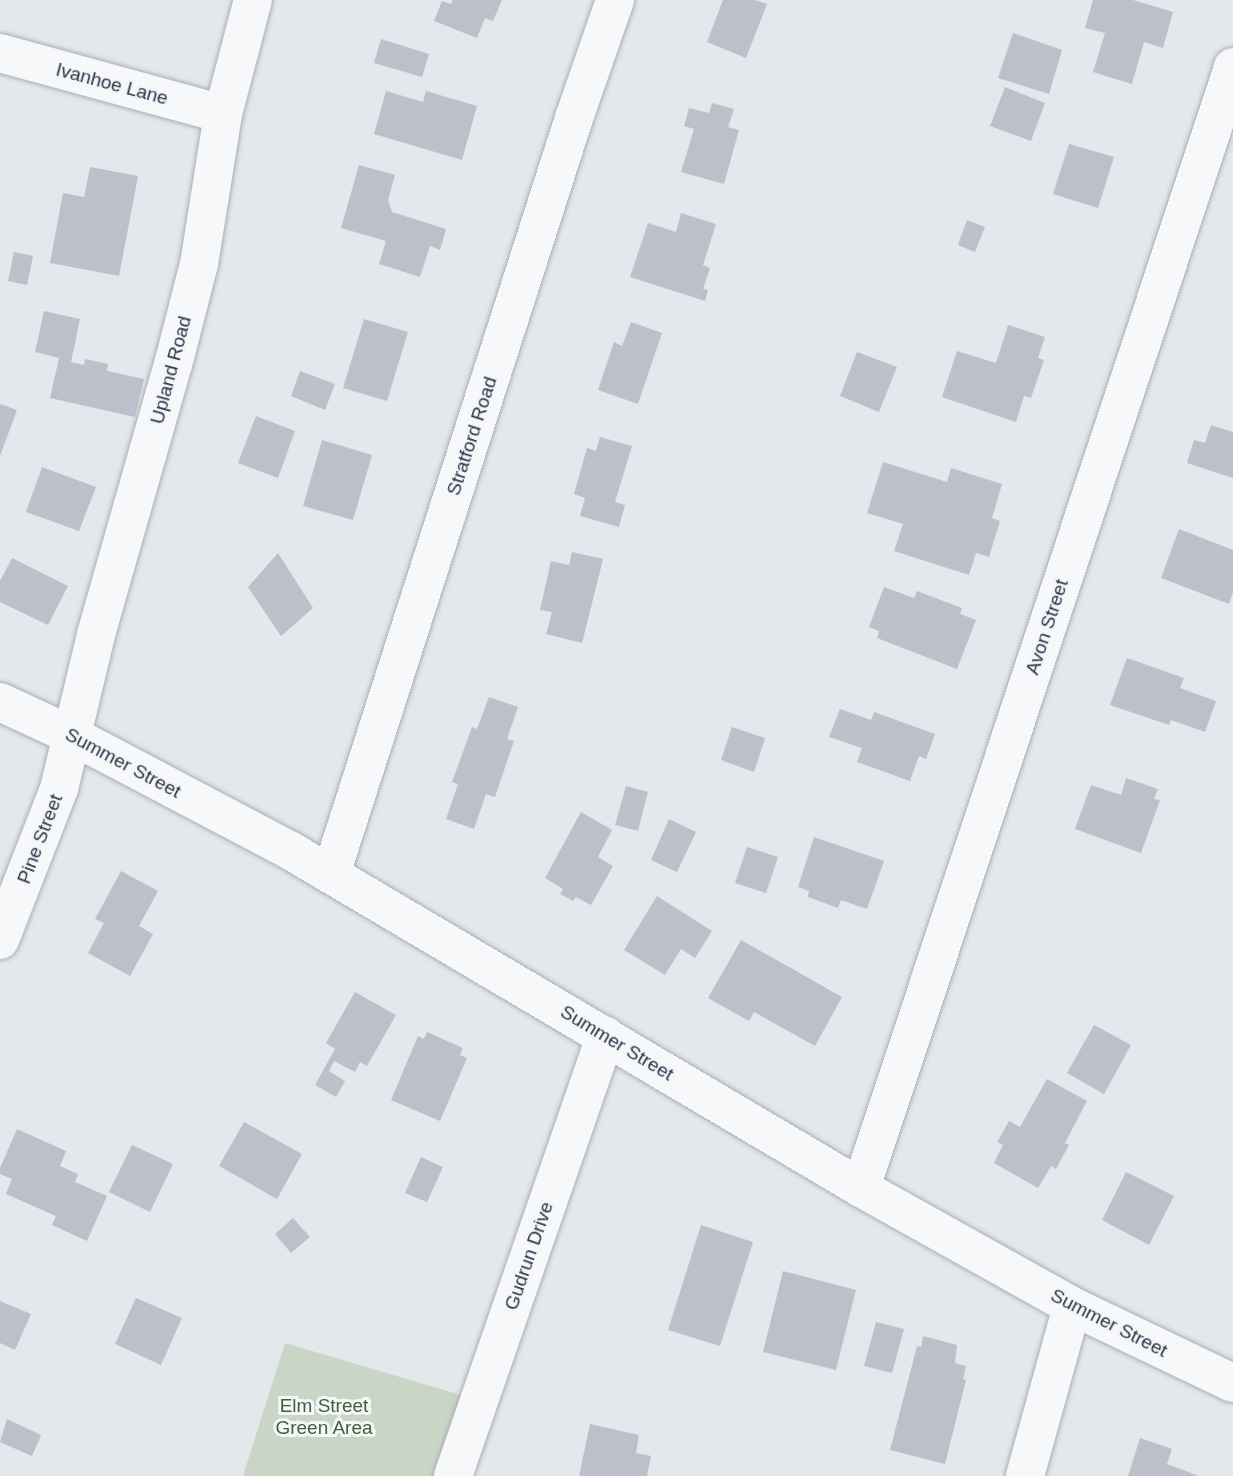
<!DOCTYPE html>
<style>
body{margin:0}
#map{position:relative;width:1233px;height:1476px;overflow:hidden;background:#e4e7ec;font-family:Arial,sans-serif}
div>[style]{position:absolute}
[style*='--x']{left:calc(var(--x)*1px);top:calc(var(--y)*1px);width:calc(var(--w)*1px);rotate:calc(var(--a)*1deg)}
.green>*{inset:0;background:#c9d6c5}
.building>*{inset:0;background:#bbc0ca}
.roads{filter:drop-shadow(0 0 2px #a9aeb7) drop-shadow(0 0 2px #a9aeb7)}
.minor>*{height:38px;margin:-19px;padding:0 19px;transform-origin:19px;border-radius:19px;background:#f7f8fa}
.tertiary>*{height:38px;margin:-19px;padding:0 19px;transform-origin:19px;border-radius:19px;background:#f7f8fa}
span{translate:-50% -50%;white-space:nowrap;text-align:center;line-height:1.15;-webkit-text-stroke:6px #f4f6f9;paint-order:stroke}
.street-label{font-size:19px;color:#2b3445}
.park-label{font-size:19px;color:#3f6138}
</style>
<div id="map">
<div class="green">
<div style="clip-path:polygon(285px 1343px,461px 1395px,433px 1476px,243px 1476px)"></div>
</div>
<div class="building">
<div style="clip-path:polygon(453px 0,502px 0,493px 21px,485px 18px,477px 38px,434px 21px,442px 1px,451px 4px)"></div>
<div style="clip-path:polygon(723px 0,755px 0,767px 4px,746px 58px,707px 42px)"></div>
<div style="clip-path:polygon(1093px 0,1133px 0,1173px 12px,1163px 48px,1144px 42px,1132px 84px,1093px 72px,1105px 33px,1085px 28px)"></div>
<div style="clip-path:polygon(1013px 33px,1062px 50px,1049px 94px,998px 78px)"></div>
<div style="clip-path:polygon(381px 39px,429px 54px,422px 77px,374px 63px)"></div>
<div style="clip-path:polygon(1005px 87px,1045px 103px,1031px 141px,990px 126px)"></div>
<div style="clip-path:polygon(386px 91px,423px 102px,426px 91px,477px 106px,462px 160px,374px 134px)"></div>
<div style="clip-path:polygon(712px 103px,734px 109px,728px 127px,739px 130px,724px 184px,681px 172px,694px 129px,684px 126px,689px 108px,709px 113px)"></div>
<div style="clip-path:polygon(1069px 144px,1114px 157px,1098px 208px,1053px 194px)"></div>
<div style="clip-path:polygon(359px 165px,395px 175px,388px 200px,392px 212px,446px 229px,440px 250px,430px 246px,420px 277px,379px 264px,386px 241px,341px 228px)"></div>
<div style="clip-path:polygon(90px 167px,138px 176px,119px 276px,50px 263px,63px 193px,84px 197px)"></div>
<div style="clip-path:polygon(681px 213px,716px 224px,703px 265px,710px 268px,703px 289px,708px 290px,705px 301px,630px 277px,648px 223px,676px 232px)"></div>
<div style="clip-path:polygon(967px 220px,985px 227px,975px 252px,958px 245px)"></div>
<div style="clip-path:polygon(14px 252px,33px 256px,27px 285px,8px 281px)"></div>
<div style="clip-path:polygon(44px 311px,80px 319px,71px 362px,84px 365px,85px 359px,108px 364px,107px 371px,144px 379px,135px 417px,50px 398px,59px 358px,35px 352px)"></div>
<div style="clip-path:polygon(364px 319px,408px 332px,387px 401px,343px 388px)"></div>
<div style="clip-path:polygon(631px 322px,662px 333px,638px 404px,598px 390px,614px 342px,622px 346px)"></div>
<div style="clip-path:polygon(1008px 325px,1045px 337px,1038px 358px,1044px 360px,1031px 398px,1024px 396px,1016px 422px,942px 397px,957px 351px,996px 363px)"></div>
<div style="clip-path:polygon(857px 352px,897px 367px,879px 412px,840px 396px)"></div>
<div style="clip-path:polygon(300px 371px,335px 384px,325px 410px,291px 396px)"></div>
<div style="clip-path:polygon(0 404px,17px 410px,0 456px)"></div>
<div style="clip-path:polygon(256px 416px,295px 431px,278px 478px,238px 463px)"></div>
<div style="clip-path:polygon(1211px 425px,1233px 432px,1233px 478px,1187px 463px,1194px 440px,1205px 443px)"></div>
<div style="clip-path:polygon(600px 437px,632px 446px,615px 502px,625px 505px,619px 527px,580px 516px,585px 498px,574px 494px,587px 448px,596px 451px)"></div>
<div style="clip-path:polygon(322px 440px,372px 455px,353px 520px,303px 506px)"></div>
<div style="clip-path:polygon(883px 462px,947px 482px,951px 468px,1002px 484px,992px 518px,1000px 521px,989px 557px,976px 553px,969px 575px,894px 551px,903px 524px,867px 513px)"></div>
<div style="clip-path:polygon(42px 467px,96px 487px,79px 531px,26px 512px)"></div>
<div style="clip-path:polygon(1179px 529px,1233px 550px,1233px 592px,1229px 604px,1161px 578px)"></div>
<div style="clip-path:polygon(572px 552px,603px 559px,582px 643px,546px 634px,552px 612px,540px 610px,551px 561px,569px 565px)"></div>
<div style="clip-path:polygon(278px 553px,313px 608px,281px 636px,248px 587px)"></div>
<div style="clip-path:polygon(12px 558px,68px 586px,48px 625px,0 602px,0 581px)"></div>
<div style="clip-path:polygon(884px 587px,914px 598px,917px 591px,962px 608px,960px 614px,976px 620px,957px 669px,877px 638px,879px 631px,869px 627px)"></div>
<div style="clip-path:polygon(1127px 658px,1184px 678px,1180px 688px,1216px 701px,1205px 732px,1171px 720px,1169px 725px,1110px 705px)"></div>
<div style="clip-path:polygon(489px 697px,518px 707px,507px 739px,514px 741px,495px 797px,486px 794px,474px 829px,446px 819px,458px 784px,452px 782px,472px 727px,477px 729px)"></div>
<div style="clip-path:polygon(840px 709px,871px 720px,874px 712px,935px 734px,926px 759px,919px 756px,910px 781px,857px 762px,862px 748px,829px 737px)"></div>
<div style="clip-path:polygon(732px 727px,765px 738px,754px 772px,721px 760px)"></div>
<div style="clip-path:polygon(1126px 778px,1158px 789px,1154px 799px,1160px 800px,1141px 853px,1075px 829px,1091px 785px,1121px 795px)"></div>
<div style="clip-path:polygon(626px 786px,648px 792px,638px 831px,615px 825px)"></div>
<div style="clip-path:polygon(581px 812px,612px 830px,598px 857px,613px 866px,591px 905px,576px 897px,573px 901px,560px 894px,563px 889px,545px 878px)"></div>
<div style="clip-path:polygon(669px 819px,696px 832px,677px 872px,651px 860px)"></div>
<div style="clip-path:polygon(814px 837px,884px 861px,867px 909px,841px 900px,838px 908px,808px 897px,809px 891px,798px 887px)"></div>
<div style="clip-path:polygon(747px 847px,778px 857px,766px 893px,735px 883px)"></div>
<div style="clip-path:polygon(121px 871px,158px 891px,139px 926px,153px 934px,130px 976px,88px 953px,104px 923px,95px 919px)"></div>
<div style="clip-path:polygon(657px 896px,712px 931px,695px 958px,681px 949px,665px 975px,624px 950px)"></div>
<div style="clip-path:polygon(741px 940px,842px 997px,815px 1046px,754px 1012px,749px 1021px,708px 998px)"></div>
<div style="clip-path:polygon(355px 992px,396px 1015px,367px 1066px,360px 1062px,355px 1072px,334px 1061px,329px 1071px,345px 1081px,336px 1097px,315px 1085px,335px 1049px,326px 1043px)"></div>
<div style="clip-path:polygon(1094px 1025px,1131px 1045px,1104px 1094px,1067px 1073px)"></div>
<div style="clip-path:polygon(427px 1032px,463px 1048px,460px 1055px,467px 1058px,440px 1121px,391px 1100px,418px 1036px,424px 1039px)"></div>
<div style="clip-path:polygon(1047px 1079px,1087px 1101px,1065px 1143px,1069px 1145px,1056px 1169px,1051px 1166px,1038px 1188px,994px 1163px,1003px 1145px,997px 1142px,1009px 1121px,1020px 1127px)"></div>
<div style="clip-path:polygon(244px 1122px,302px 1154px,277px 1199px,219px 1166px)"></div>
<div style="clip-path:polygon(17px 1129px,66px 1151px,60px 1166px,78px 1174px,75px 1182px,107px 1196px,87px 1241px,52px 1225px,56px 1216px,6px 1194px,12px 1179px,0 1174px,0 1168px)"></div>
<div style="clip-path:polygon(132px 1145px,173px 1164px,150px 1212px,109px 1192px)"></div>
<div style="clip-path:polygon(421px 1157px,443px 1167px,427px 1202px,405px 1193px)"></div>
<div style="clip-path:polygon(1126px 1172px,1174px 1196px,1149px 1245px,1102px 1220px)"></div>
<div style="clip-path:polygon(293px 1218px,310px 1237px,291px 1253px,275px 1234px)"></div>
<div style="clip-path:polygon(701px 1225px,753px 1242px,720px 1346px,668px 1330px)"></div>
<div style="clip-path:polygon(783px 1271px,856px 1290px,836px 1370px,763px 1352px)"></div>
<div style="clip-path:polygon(136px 1298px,182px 1318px,161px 1365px,115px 1344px)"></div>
<div style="clip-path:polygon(0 1301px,31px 1314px,15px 1350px,0 1343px)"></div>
<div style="clip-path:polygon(876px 1322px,904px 1329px,892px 1373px,864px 1366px)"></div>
<div style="clip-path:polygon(923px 1336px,957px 1345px,955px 1363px,966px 1366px,963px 1379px,966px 1380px,945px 1464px,890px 1450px,917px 1346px,921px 1347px)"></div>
<div style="clip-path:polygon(7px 1419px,41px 1435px,32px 1456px,0 1442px)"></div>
<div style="clip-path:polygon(590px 1424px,639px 1435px,636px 1453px,651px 1456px,647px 1476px,579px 1476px)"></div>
<div style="clip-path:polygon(1140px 1438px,1172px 1449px,1167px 1464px,1199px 1476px,1128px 1476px)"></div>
</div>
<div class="roads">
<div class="minor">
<div style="--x:0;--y:53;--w:231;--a:15.3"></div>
<div style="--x:331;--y:874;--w:794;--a:-72.18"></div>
<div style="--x:574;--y:118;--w:125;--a:-70.8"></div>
<div style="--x:0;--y:940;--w:162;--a:-68.7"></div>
<div style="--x:59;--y:789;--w:163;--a:-76.5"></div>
<div style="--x:97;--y:631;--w:277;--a:-74.1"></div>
<div style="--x:173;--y:365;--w:104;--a:-75.6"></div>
<div style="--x:199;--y:264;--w:152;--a:-80.9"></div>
<div style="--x:223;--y:114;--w:118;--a:-75.3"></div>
<div style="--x:861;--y:1188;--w:1181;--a:-71.64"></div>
<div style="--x:453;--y:1476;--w:466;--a:-70.9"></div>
<div style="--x:1025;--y:1476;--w:176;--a:-74.5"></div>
</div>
<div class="tertiary">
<div style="--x:0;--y:702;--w:78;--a:24.9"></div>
<div style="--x:71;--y:735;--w:249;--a:27.8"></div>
<div style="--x:291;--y:851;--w:662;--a:30.59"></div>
<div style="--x:861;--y:1188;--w:242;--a:29.2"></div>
<div style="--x:1072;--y:1306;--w:178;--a:25.6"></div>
</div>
</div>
<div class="street-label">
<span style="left:112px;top:84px;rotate:15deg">Ivanhoe Lane</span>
<span style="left:171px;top:370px;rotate:-75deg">Upland Road</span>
<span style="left:472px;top:436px;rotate:-72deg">Stratford Road</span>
<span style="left:1047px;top:627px;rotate:-72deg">Avon Street</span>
<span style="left:123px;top:763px;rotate:28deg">Summer Street</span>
<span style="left:40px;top:839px;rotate:-69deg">Pine Street</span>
<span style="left:617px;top:1043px;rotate:31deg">Summer Street</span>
<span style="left:529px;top:1256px;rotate:-71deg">Gudrun Drive</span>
<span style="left:1109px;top:1323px;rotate:27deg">Summer Street</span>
</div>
<div class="park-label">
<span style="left:324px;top:1417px">Elm Street<br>Green Area</span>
</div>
</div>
